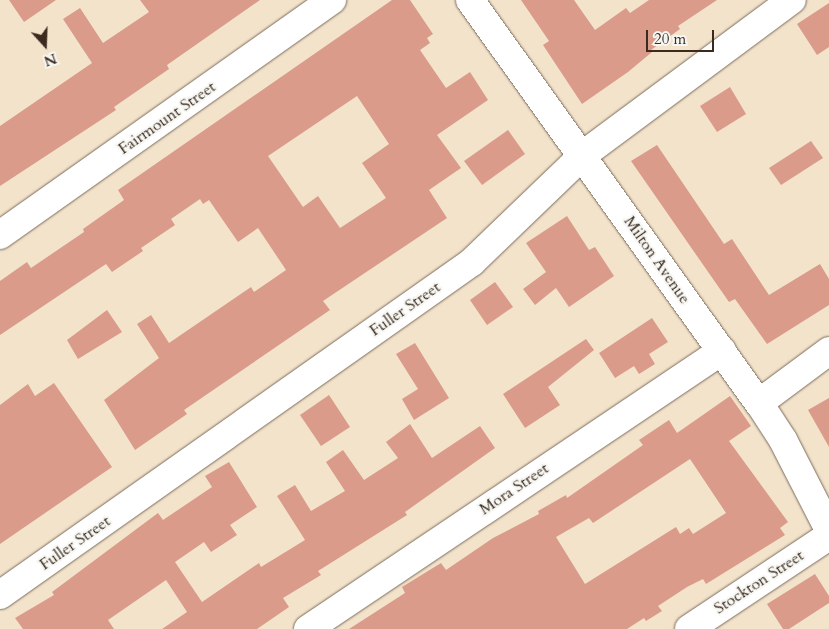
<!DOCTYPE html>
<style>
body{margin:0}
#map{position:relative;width:829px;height:629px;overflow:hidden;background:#f3e3cb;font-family:Cardo,serif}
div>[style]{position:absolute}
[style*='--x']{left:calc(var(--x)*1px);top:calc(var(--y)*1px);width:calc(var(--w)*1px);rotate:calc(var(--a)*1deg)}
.building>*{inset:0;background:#da9b8a}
.roads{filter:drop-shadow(0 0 1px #7b6b5b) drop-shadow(0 0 1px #7b6b5b)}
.minor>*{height:28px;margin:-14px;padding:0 14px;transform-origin:14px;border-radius:14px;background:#fff}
span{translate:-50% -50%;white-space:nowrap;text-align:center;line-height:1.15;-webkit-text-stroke:4px #f6f6f2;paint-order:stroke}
.street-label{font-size:16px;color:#3b2a1e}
.north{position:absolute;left:20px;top:20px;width:50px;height:50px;-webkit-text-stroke:4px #f6f6f2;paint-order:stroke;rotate:160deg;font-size:14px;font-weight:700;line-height:20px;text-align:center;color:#3b2a1e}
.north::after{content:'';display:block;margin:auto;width:18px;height:22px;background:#3b2a1e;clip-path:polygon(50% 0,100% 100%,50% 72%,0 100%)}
.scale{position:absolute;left:646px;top:30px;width:68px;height:22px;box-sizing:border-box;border:2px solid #3b2a1e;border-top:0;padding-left:6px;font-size:15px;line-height:18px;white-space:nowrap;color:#3b2a1e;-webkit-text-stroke:4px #f6f6f2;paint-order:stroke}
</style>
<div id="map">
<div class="building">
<div style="clip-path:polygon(9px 0,56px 0,24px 22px)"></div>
<div style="clip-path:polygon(140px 0,260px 0,167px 65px,169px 69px,114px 107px,116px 110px,0 186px,0 126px,92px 63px,63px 19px,80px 8px,103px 43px,149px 12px)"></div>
<div style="clip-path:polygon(evenodd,392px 0,410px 0,433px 34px,427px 38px,430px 43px,420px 50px,446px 88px,470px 72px,488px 100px,437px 135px,461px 168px,429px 190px,447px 218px,323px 301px,330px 310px,184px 410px,187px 414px,135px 450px,104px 400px,159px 358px,137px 324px,151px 315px,169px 343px,251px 287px,254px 292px,286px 270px,258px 228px,238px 242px,209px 200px,203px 204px,200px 199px,171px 219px,175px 225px,141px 248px,143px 251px,112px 272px,106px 264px,0 335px,0 281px,27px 262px,31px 268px,84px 232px,83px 229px,124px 200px,118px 190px,392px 0,357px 96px,389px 144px,362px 163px,386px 198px,340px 228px,318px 196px,303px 207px,268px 156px,357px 96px)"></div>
<div style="clip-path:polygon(521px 0,574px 0,595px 30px,626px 8px,630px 13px,649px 0,717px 0,678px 26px,680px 29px,651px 50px,652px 52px,628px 72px,582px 104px,543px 45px,549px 41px)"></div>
<div style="clip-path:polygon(829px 3px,829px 47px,817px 55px,797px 24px)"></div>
<div style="clip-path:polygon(730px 87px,746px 114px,717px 132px,700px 106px)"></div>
<div style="clip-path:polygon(508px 130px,525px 154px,482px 185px,464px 161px)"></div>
<div style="clip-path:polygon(811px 141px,823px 158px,781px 185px,769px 168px)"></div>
<div style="clip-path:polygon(657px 145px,724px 244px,732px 239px,769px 295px,820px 264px,829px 279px,829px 305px,767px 344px,735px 299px,729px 302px,631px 161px)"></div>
<div style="clip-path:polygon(567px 216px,589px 250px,595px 247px,614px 276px,569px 307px,556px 288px,535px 305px,523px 289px,546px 272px,526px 243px)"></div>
<div style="clip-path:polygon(495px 282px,513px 307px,487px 325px,470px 300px)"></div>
<div style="clip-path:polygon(107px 310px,122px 332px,78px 359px,67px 340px)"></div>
<div style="clip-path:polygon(652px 318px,668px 342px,649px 354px,655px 364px,639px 374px,634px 366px,615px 378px,599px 353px)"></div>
<div style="clip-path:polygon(586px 339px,594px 350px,548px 387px,560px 405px,525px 428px,503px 394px)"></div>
<div style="clip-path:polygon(415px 343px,449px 398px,414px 420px,402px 399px,418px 389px,396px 354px)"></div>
<div style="clip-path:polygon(54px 383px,112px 467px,0 544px,0 405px,28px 384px,35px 396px)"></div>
<div style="clip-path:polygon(329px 395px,350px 427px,321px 446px,300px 415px)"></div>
<div style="clip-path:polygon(evenodd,730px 396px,751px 426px,729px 441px,788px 522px,780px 528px,785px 535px,706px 584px,703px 579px,687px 587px,658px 606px,662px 611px,646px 621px,644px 618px,627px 629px,349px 629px,405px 593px,402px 587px,441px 563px,446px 570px,493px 538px,539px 514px,538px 511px,566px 495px,567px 498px,643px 445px,639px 440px,669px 420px,677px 433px,730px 396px,690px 459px,726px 513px,693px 534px,689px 528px,680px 534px,676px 527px,585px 584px,556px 537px,589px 518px,593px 523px,690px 459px)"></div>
<div style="clip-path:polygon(829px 398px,829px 447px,808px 410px)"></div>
<div style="clip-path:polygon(410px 424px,432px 458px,480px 426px,495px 448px,405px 512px,407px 515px,318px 571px,321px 575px,283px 598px,289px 607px,257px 629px,162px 629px,187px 612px,166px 580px,108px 620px,114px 629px,23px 629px,15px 618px,54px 595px,52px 592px,158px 513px,163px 520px,212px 487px,205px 476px,229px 462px,257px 507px,230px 525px,237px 535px,211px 552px,204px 542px,175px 562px,202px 602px,259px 563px,261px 567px,305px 540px,277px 496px,295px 485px,311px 511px,345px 491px,326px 462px,343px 450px,364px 480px,398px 458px,386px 442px)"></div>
<div style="clip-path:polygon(815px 574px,829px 596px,829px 603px,789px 629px,783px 629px,767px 604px)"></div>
</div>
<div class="roads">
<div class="minor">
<div style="--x:470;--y:0;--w:496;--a:54.4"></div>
<div style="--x:759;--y:403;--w:44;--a:57"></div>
<div style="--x:783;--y:440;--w:101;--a:62.9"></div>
<div style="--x:0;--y:235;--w:407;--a:-35.3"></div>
<div style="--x:759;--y:403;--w:87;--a:-36.6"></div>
<div style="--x:0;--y:595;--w:578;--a:-35.2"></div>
<div style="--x:472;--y:262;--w:154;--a:-43.9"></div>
<div style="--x:583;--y:155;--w:260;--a:-36.6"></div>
<div style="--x:308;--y:629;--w:499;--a:-33.9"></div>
<div style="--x:689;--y:629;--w:168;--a:-33.6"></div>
</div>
</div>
<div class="street-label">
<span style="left:167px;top:118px;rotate:-35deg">Fairmount Street</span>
<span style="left:657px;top:260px;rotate:55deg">Milton Avenue</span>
<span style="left:405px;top:309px;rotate:-35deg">Fuller Street</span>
<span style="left:514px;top:489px;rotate:-34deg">Mora Street</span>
<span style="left:75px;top:543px;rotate:-35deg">Fuller Street</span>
<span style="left:759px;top:582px;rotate:-33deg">Stockton Street</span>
</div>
<div class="north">N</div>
<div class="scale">20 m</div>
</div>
